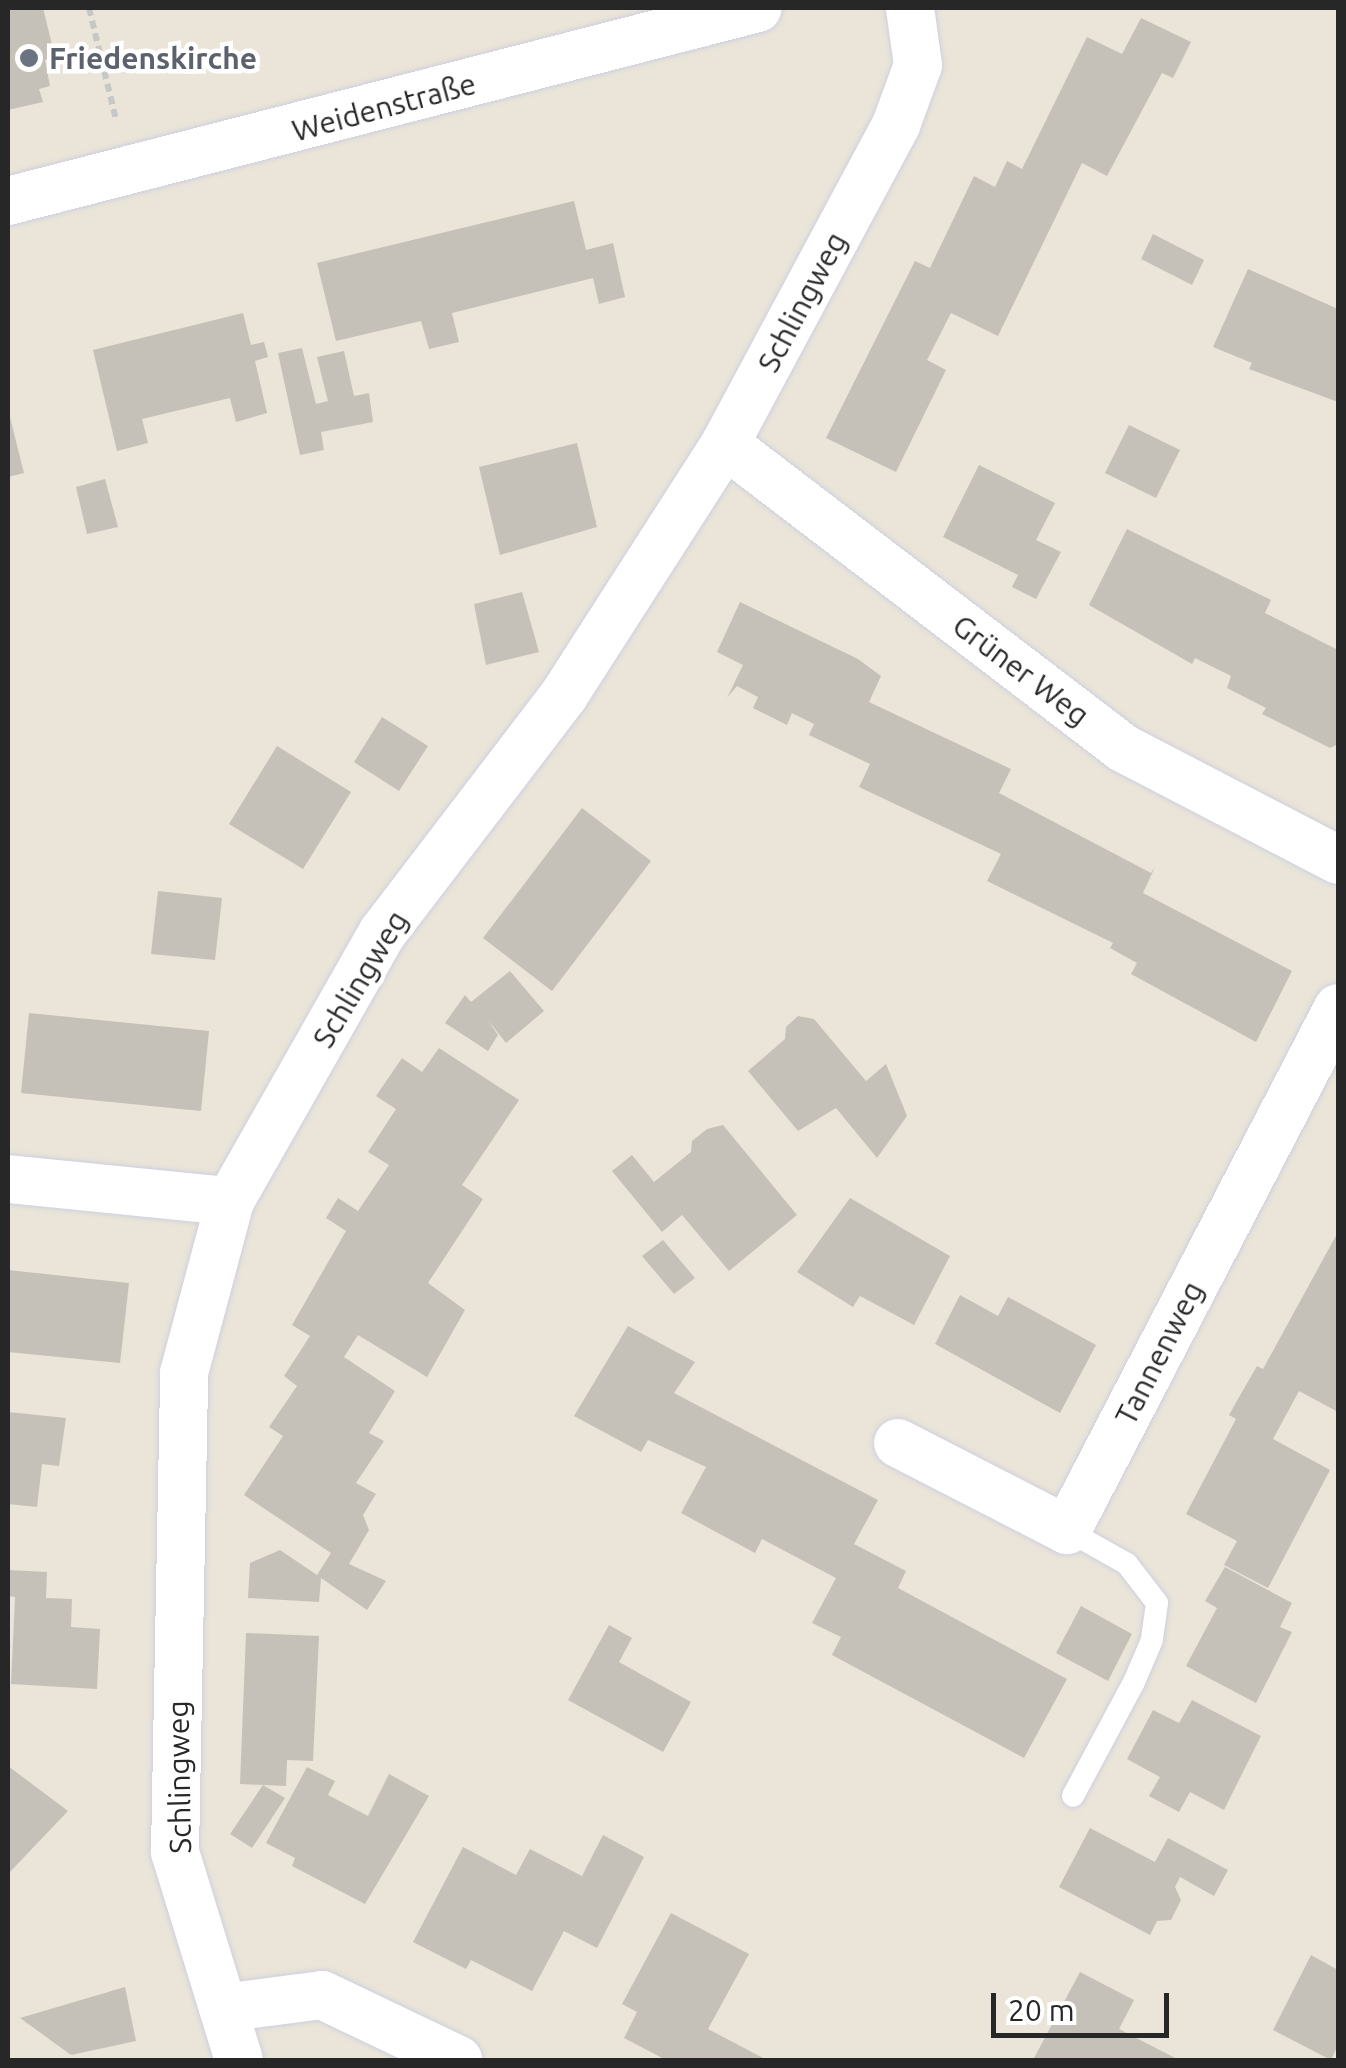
<!DOCTYPE html>
<meta charset="utf-8">
<style>
body{margin:0}
#map{position:relative;width:1346px;height:2068px;overflow:hidden;background:#eae5d8;font-family:Ubuntu,sans-serif}
div>[style]{position:absolute}
[style*='--x']{left:calc(var(--x)*1px);top:calc(var(--y)*1px);width:calc(var(--w)*1px);rotate:calc(var(--a)*1deg)}
.building>*{inset:0;background:#c5c1b8}
.path>*{height:6px;margin-top:-3px;transform-origin:0;background:repeating-linear-gradient(90deg,#c7c7c7 0 8px,transparent 0 13px)}
.roads{filter:drop-shadow(0 0 2px #cecfe0) drop-shadow(0 0 2px #cecfe0)}
.service>*{height:22px;margin:-11px;padding:0 11px;transform-origin:11px;border-radius:11px;background:#fff}
.minor>*{height:48px;margin:-24px;padding:0 24px;transform-origin:24px;border-radius:24px;background:#fff}
.dots>*{width:28px;height:28px;translate:-50% -50%;box-sizing:border-box;border:5px solid #fff;border-radius:50%}
span{translate:-50% -50%;white-space:nowrap;text-align:center;line-height:1.15;-webkit-text-stroke:9px #fff;paint-order:stroke}
.worship-label{font-size:30px;color:#5b616d;font-weight:700}
.left{translate:0 -50%;text-align:left}
.street-label{font-size:30px;color:#272727}
.frame{position:absolute;inset:0;border:10px solid #272727;pointer-events:none}
.scale{position:absolute;left:991px;top:1993px;width:178px;height:45px;box-sizing:border-box;border:5px solid #272727;border-top:0;padding-left:12px;font-size:30px;line-height:35px;white-space:nowrap;color:#272727;-webkit-text-stroke:8px #fff;paint-order:stroke}
</style>
<div id="map">
<div class="building">
<div style="clip-path:polygon(8px 8px,43px 8px,55px 57px,45px 60px,50px 86px,39px 89px,43px 102px,8px 110px)"></div>
<div style="clip-path:polygon(1141px 18px,1191px 42px,1173px 78px,1162px 73px,1107px 176px,1082px 163px,998px 336px,951px 313px,927px 360px,946px 370px,896px 472px,826px 438px,915px 261px,930px 268px,974px 176px,995px 187px,1007px 161px,1022px 169px,1087px 37px,1122px 54px)"></div>
<div style="clip-path:polygon(574px 201px,586px 250px,613px 243px,625px 297px,599px 304px,593px 278px,452px 313px,459px 342px,429px 349px,421px 321px,336px 341px,317px 263px)"></div>
<div style="clip-path:polygon(1153px 234px,1204px 260px,1192px 285px,1141px 259px)"></div>
<div style="clip-path:polygon(1248px 269px,1338px 309px,1338px 402px,1249px 369px,1252px 363px,1213px 347px)"></div>
<div style="clip-path:polygon(243px 313px,251px 345px,264px 342px,268px 357px,255px 361px,267px 413px,236px 422px,230px 398px,142px 419px,148px 443px,117px 451px,93px 350px)"></div>
<div style="clip-path:polygon(302px 348px,316px 404px,328px 401px,317px 357px,344px 351px,354px 396px,369px 393px,373px 422px,321px 432px,324px 450px,300px 455px,278px 353px)"></div>
<div style="clip-path:polygon(8px 409px,24px 473px,8px 477px)"></div>
<div style="clip-path:polygon(1129px 425px,1180px 450px,1156px 498px,1105px 473px)"></div>
<div style="clip-path:polygon(577px 443px,597px 527px,500px 555px,479px 467px)"></div>
<div style="clip-path:polygon(979px 465px,1055px 503px,1036px 540px,1061px 552px,1036px 599px,1012px 587px,1018px 575px,943px 537px)"></div>
<div style="clip-path:polygon(105px 479px,118px 527px,87px 534px,76px 487px)"></div>
<div style="clip-path:polygon(1127px 529px,1271px 600px,1265px 613px,1338px 650px,1338px 744px,1330px 748px,1262px 714px,1266px 708px,1227px 688px,1231px 676px,1195px 658px,1192px 664px,1089px 605px)"></div>
<div style="clip-path:polygon(522px 592px,539px 652px,486px 665px,474px 604px)"></div>
<div style="clip-path:polygon(740px 602px,858px 659px,881px 676px,869px 702px,1011px 769px,999px 793px,1151px 873px,1155px 867px,1143px 893px,1292px 971px,1256px 1042px,1131px 974px,1137px 963px,1110px 948px,1113px 943px,987px 881px,1001px 854px,859px 787px,870px 764px,809px 735px,814px 724px,792px 713px,787px 725px,753px 708px,758px 697px,737px 686px,727px 698px,743px 665px,717px 652px)"></div>
<div style="clip-path:polygon(382px 717px,428px 746px,399px 791px,354px 762px)"></div>
<div style="clip-path:polygon(277px 746px,351px 792px,303px 869px,229px 824px)"></div>
<div style="clip-path:polygon(582px 808px,651px 861px,552px 991px,483px 938px)"></div>
<div style="clip-path:polygon(158px 891px,222px 898px,215px 960px,151px 954px)"></div>
<div style="clip-path:polygon(510px 971px,544px 1011px,506px 1043px,487px 1019px,498px 1035px,488px 1051px,445px 1023px,465px 995px,471px 1002px)"></div>
<div style="clip-path:polygon(29px 1013px,209px 1031px,201px 1111px,21px 1093px)"></div>
<div style="clip-path:polygon(798px 1016px,814px 1019px,866px 1081px,886px 1064px,907px 1116px,877px 1158px,836px 1108px,798px 1131px,748px 1071px,785px 1039px,786px 1027px)"></div>
<div style="clip-path:polygon(439px 1048px,519px 1100px,462px 1185px,483px 1199px,428px 1283px,465px 1310px,427px 1377px,358px 1335px,344px 1357px,395px 1391px,369px 1433px,384px 1441px,356px 1483px,376px 1494px,363px 1515px,369px 1530px,349px 1564px,386px 1581px,367px 1610px,321px 1578px,319px 1602px,248px 1598px,250px 1563px,280px 1550px,317px 1575px,331px 1553px,244px 1495px,283px 1436px,269px 1427px,297px 1386px,284px 1376px,310px 1336px,292px 1325px,346px 1231px,326px 1218px,338px 1198px,358px 1211px,389px 1165px,368px 1152px,396px 1109px,376px 1096px,402px 1058px,422px 1072px)"></div>
<div style="clip-path:polygon(723px 1125px,797px 1215px,729px 1271px,682px 1215px,662px 1232px,612px 1171px,632px 1155px,654px 1182px,691px 1152px,692px 1141px,707px 1129px)"></div>
<div style="clip-path:polygon(850px 1198px,950px 1256px,914px 1325px,860px 1296px,853px 1307px,797px 1272px)"></div>
<div style="clip-path:polygon(1338px 1232px,1338px 1412px,1299px 1391px,1273px 1439px,1330px 1470px,1268px 1588px,1224px 1565px,1237px 1541px,1186px 1514px,1236px 1419px,1229px 1415px,1242px 1392px,1257px 1366px,1263px 1369px)"></div>
<div style="clip-path:polygon(663px 1240px,695px 1278px,674px 1294px,642px 1256px)"></div>
<div style="clip-path:polygon(8px 1270px,129px 1283px,120px 1363px,8px 1352px)"></div>
<div style="clip-path:polygon(960px 1295px,998px 1316px,1008px 1297px,1096px 1345px,1060px 1413px,935px 1344px)"></div>
<div style="clip-path:polygon(628px 1326px,695px 1362px,674px 1393px,878px 1500px,854px 1544px,906px 1571px,898px 1588px,1067px 1679px,1024px 1758px,832px 1655px,841px 1637px,812px 1623px,836px 1578px,762px 1539px,755px 1553px,681px 1513px,706px 1467px,648px 1440px,641px 1452px,574px 1416px)"></div>
<div style="clip-path:polygon(8px 1412px,66px 1418px,59px 1466px,42px 1464px,37px 1507px,8px 1504px)"></div>
<div style="clip-path:polygon(1225px 1567px,1292px 1603px,1280px 1627px,1292px 1632px,1256px 1703px,1186px 1666px,1217px 1608px,1205px 1601px)"></div>
<div style="clip-path:polygon(8px 1570px,47px 1572px,46px 1598px,72px 1599px,71px 1627px,100px 1629px,97px 1689px,11px 1684px,15px 1597px,8px 1596px)"></div>
<div style="clip-path:polygon(1081px 1606px,1132px 1634px,1108px 1681px,1056px 1653px)"></div>
<div style="clip-path:polygon(609px 1625px,632px 1638px,619px 1662px,691px 1702px,663px 1752px,568px 1700px)"></div>
<div style="clip-path:polygon(246px 1633px,319px 1636px,313px 1761px,287px 1760px,286px 1786px,240px 1784px)"></div>
<div style="clip-path:polygon(1192px 1700px,1261px 1736px,1224px 1810px,1190px 1792px,1179px 1812px,1149px 1796px,1160px 1777px,1127px 1759px,1153px 1710px,1179px 1723px)"></div>
<div style="clip-path:polygon(8px 1766px,68px 1811px,8px 1874px)"></div>
<div style="clip-path:polygon(307px 1767px,335px 1781px,328px 1795px,368px 1816px,389px 1774px,429px 1796px,365px 1904px,292px 1866px,295px 1858px,266px 1843px)"></div>
<div style="clip-path:polygon(263px 1785px,285px 1798px,252px 1848px,230px 1834px)"></div>
<div style="clip-path:polygon(1090px 1828px,1155px 1862px,1168px 1838px,1228px 1870px,1214px 1896px,1180px 1877px,1175px 1887px,1181px 1900px,1171px 1920px,1157px 1921px,1150px 1935px,1059px 1887px)"></div>
<div style="clip-path:polygon(603px 1835px,644px 1857px,597px 1948px,564px 1931px,532px 1991px,471px 1960px,466px 1969px,413px 1942px,463px 1847px,516px 1875px,530px 1849px,582px 1876px)"></div>
<div style="clip-path:polygon(671px 1913px,749px 1954px,708px 2029px,767px 2060px,666px 2060px,624px 2038px,637px 2012px,622px 2004px)"></div>
<div style="clip-path:polygon(1311px 1955px,1338px 1970px,1338px 2045px,1331px 2060px,1273px 2030px)"></div>
<div style="clip-path:polygon(1080px 1972px,1134px 2000px,1119px 2029px,1179px 2060px,1033px 2060px)"></div>
<div style="clip-path:polygon(125px 1987px,136px 2041px,71px 2055px,20px 2018px)"></div>
</div>
<div class="path">
<div style="--x:89;--y:8;--w:115;--a:76.4"></div>
</div>
<div class="roads">
<div class="service">
<div style="--x:1067;--y:1530;--w:69;--a:29.5"></div>
<div style="--x:1127;--y:1564;--w:49;--a:52.4"></div>
<div style="--x:1157;--y:1603;--w:37;--a:98"></div>
<div style="--x:1152;--y:1640;--w:46;--a:113.2"></div>
<div style="--x:1134;--y:1682;--w:129;--a:118.2"></div>
</div>
<div class="minor">
<div style="--x:8;--y:201;--w:774;--a:-14.43"></div>
<div style="--x:725;--y:444;--w:501;--a:37.37"></div>
<div style="--x:1123;--y:748;--w:242;--a:27.5"></div>
<div style="--x:8;--y:1179;--w:223;--a:5.7"></div>
<div style="--x:898;--y:1443;--w:190;--a:27.2"></div>
<div style="--x:1067;--y:1530;--w:588;--a:-62.56"></div>
<div style="--x:223;--y:2008;--w:100;--a:-7.5"></div>
<div style="--x:322;--y:1995;--w:151;--a:25.5"></div>
<div style="--x:239;--y:2060;--w:218;--a:-107.1"></div>
<div style="--x:175;--y:1852;--w:479;--a:-88.9"></div>
<div style="--x:184;--y:1373;--w:178;--a:-75"></div>
<div style="--x:230;--y:1201;--w:309;--a:-60.4"></div>
<div style="--x:383;--y:932;--w:298;--a:-52.6"></div>
<div style="--x:564;--y:695;--w:298;--a:-57.3"></div>
<div style="--x:725;--y:444;--w:362;--a:-61.8"></div>
<div style="--x:896;--y:125;--w:64;--a:-69.9"></div>
<div style="--x:918;--y:65;--w:58;--a:-98"></div>
</div>
</div>
<div class="dots">
<div style="left:29px;top:58px;background:#6b7280"></div>
</div>
<div class="worship-label">
<span class="left" style="left:49px;top:58px">Friedenskirche</span>
</div>
<div class="street-label">
<span style="left:384px;top:107px;rotate:-15deg">Weidenstraße</span>
<span style="left:802px;top:302px;rotate:-62deg">Schlingweg</span>
<span style="left:1021px;top:670px;rotate:37deg">Grüner Weg</span>
<span style="left:360px;top:979px;rotate:-59deg">Schlingweg</span>
<span style="left:1159px;top:1353px;rotate:-63deg">Tannenweg</span>
<span style="left:179px;top:1777px;rotate:-91deg">Schlingweg</span>
</div>
<div class="frame"></div>
<div class="scale">20 m</div>
</div>
